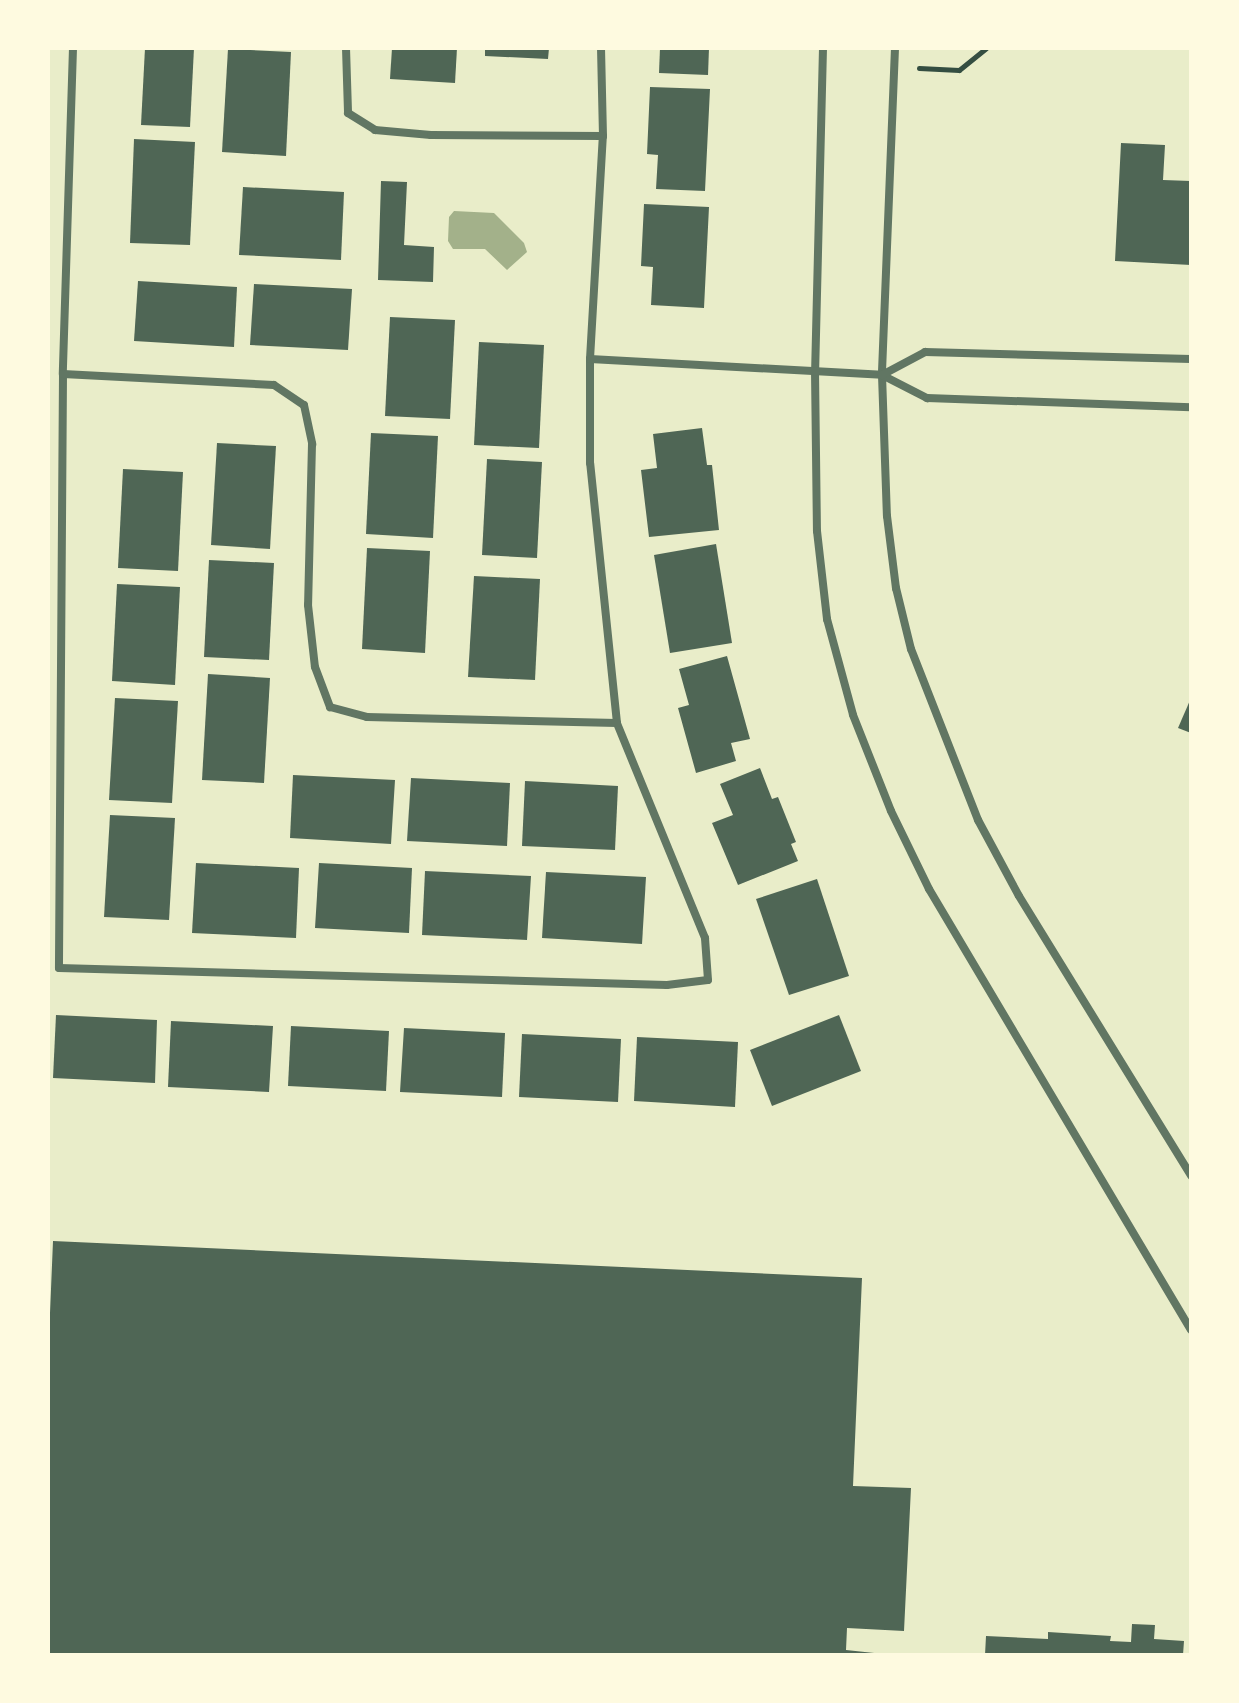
<!DOCTYPE html>
<style>
body{margin:0}
#map{position:relative;width:1239px;height:1703px;overflow:hidden;background:#e9edc9;font-family:"Playfair Display",serif}
div>[style]{position:absolute}
[style*='--x']{left:calc(var(--x)*1px);top:calc(var(--y)*1px);width:calc(var(--w)*1px);rotate:calc(var(--a)*1deg)}
.water>*{inset:0;background:#a3b18a}
.building>*{inset:0;background:#4f6655}
.path>*{height:5px;margin:-2.5px;padding:0 2.5px;transform-origin:2.5px;border-radius:2.5px;background:#344e41}
.minor>*{height:8px;margin:-4px;padding:0 4px;transform-origin:4px;border-radius:4px;background:#617663}
span{translate:-50% -50%;white-space:nowrap;text-align:center;line-height:1.15;-webkit-text-stroke:6px #fefae0;paint-order:stroke}
.frame{position:absolute;inset:0;border:50px solid #fefae0;pointer-events:none}
</style>
<div id="map">
<div class="water">
<div style="clip-path:polygon(454px 211px,494px 213px,524px 243px,527px 252px,507px 270px,485px 249px,453px 249px,448px 241px,449px 217px)"></div>
</div>
<div class="building">
<div style="clip-path:polygon(145px 48px,194px 48px,190px 127px,141px 125px)"></div>
<div style="clip-path:polygon(392px 48px,457px 48px,455px 83px,390px 79px)"></div>
<div style="clip-path:polygon(485px 48px,549px 48px,548px 59px,485px 56px)"></div>
<div style="clip-path:polygon(660px 48px,709px 48px,708px 75px,659px 73px)"></div>
<div style="clip-path:polygon(228px 49px,291px 52px,286px 156px,222px 152px)"></div>
<div style="clip-path:polygon(650px 87px,710px 89px,705px 191px,656px 189px,658px 155px,647px 154px)"></div>
<div style="clip-path:polygon(134px 139px,195px 142px,190px 245px,130px 243px)"></div>
<div style="clip-path:polygon(1121px 143px,1165px 145px,1163px 180px,1191px 181px,1191px 265px,1115px 261px)"></div>
<div style="clip-path:polygon(381px 181px,407px 182px,404px 245px,434px 247px,433px 282px,378px 280px)"></div>
<div style="clip-path:polygon(243px 187px,344px 192px,341px 260px,239px 255px)"></div>
<div style="clip-path:polygon(644px 204px,709px 207px,704px 308px,651px 305px,653px 267px,641px 266px)"></div>
<div style="clip-path:polygon(138px 281px,237px 287px,234px 347px,134px 341px)"></div>
<div style="clip-path:polygon(254px 284px,352px 289px,348px 350px,250px 345px)"></div>
<div style="clip-path:polygon(390px 317px,455px 320px,450px 419px,385px 416px)"></div>
<div style="clip-path:polygon(479px 342px,544px 345px,539px 448px,474px 445px)"></div>
<div style="clip-path:polygon(702px 428px,707px 465px,712px 465px,719px 530px,649px 537px,641px 470px,657px 468px,653px 434px)"></div>
<div style="clip-path:polygon(371px 433px,438px 436px,433px 538px,366px 534px)"></div>
<div style="clip-path:polygon(217px 443px,276px 446px,270px 549px,211px 545px)"></div>
<div style="clip-path:polygon(487px 459px,542px 462px,537px 558px,482px 555px)"></div>
<div style="clip-path:polygon(123px 469px,183px 472px,178px 571px,118px 568px)"></div>
<div style="clip-path:polygon(716px 544px,732px 643px,670px 653px,654px 555px)"></div>
<div style="clip-path:polygon(367px 548px,430px 551px,425px 653px,362px 649px)"></div>
<div style="clip-path:polygon(209px 560px,274px 563px,269px 660px,204px 657px)"></div>
<div style="clip-path:polygon(474px 576px,540px 579px,535px 680px,468px 677px)"></div>
<div style="clip-path:polygon(117px 584px,180px 587px,175px 685px,112px 681px)"></div>
<div style="clip-path:polygon(727px 656px,750px 739px,731px 743px,736px 761px,696px 773px,678px 708px,689px 705px,679px 669px)"></div>
<div style="clip-path:polygon(208px 674px,270px 678px,264px 783px,202px 780px)"></div>
<div style="clip-path:polygon(115px 698px,178px 701px,172px 803px,109px 800px)"></div>
<div style="clip-path:polygon(1191px 698px,1191px 733px,1178px 728px)"></div>
<div style="clip-path:polygon(760px 768px,772px 799px,778px 797px,796px 842px,791px 844px,798px 861px,738px 885px,712px 823px,733px 815px,720px 784px)"></div>
<div style="clip-path:polygon(293px 775px,395px 780px,391px 844px,290px 838px)"></div>
<div style="clip-path:polygon(411px 778px,510px 783px,507px 846px,407px 841px)"></div>
<div style="clip-path:polygon(525px 781px,618px 786px,615px 850px,522px 846px)"></div>
<div style="clip-path:polygon(110px 815px,175px 818px,169px 920px,104px 917px)"></div>
<div style="clip-path:polygon(196px 863px,299px 868px,296px 938px,192px 933px)"></div>
<div style="clip-path:polygon(319px 863px,412px 868px,409px 933px,315px 928px)"></div>
<div style="clip-path:polygon(425px 871px,531px 876px,527px 940px,422px 935px)"></div>
<div style="clip-path:polygon(546px 872px,646px 877px,642px 944px,542px 938px)"></div>
<div style="clip-path:polygon(817px 879px,849px 976px,789px 995px,756px 899px)"></div>
<div style="clip-path:polygon(56px 1015px,157px 1020px,155px 1083px,53px 1078px)"></div>
<div style="clip-path:polygon(839px 1015px,861px 1071px,772px 1106px,750px 1050px)"></div>
<div style="clip-path:polygon(171px 1021px,273px 1026px,269px 1092px,168px 1087px)"></div>
<div style="clip-path:polygon(291px 1026px,389px 1031px,386px 1091px,288px 1086px)"></div>
<div style="clip-path:polygon(404px 1028px,505px 1033px,502px 1097px,400px 1092px)"></div>
<div style="clip-path:polygon(522px 1034px,621px 1039px,618px 1102px,519px 1097px)"></div>
<div style="clip-path:polygon(637px 1037px,738px 1042px,735px 1107px,634px 1101px)"></div>
<div style="clip-path:polygon(53px 1241px,862px 1278px,853px 1486px,911px 1488px,904px 1631px,847px 1628px,846px 1650px,893px 1655px,48px 1655px,48px 1361px)"></div>
<div style="clip-path:polygon(1132px 1624px,1155px 1625px,1154px 1639px,1184px 1641px,1183px 1655px,985px 1655px,986px 1636px,1048px 1639px,1048px 1632px,1111px 1636px,1110px 1641px,1131px 1642px)"></div>
</div>
<div class="path">
<div style="--x:919;--y:68;--w:40;--a:2.9"></div>
<div style="--x:959;--y:70;--w:35;--a:-39"></div>
</div>
<div class="minor">
<div style="--x:73;--y:48;--w:326;--a:91.8"></div>
<div style="--x:63;--y:374;--w:594;--a:90.39"></div>
<div style="--x:59;--y:968;--w:608;--a:1.6"></div>
<div style="--x:667;--y:985;--w:41;--a:-7"></div>
<div style="--x:708;--y:980;--w:42;--a:-94.1"></div>
<div style="--x:705;--y:938;--w:232;--a:-112.3"></div>
<div style="--x:617;--y:723;--w:261;--a:-95.9"></div>
<div style="--x:590;--y:463;--w:104;--a:-90"></div>
<div style="--x:590;--y:359;--w:223;--a:-86.7"></div>
<div style="--x:603;--y:136;--w:88;--a:-91.3"></div>
<div style="--x:346;--y:48;--w:65;--a:88.2"></div>
<div style="--x:348;--y:113;--w:32;--a:32"></div>
<div style="--x:375;--y:130;--w:56;--a:5.1"></div>
<div style="--x:431;--y:135;--w:172;--a:0.3"></div>
<div style="--x:823;--y:48;--w:323;--a:91.4"></div>
<div style="--x:815;--y:371;--w:160;--a:89.3"></div>
<div style="--x:817;--y:531;--w:89;--a:83.5"></div>
<div style="--x:827;--y:619;--w:99;--a:74.8"></div>
<div style="--x:853;--y:715;--w:103;--a:68.4"></div>
<div style="--x:891;--y:811;--w:87;--a:64"></div>
<div style="--x:929;--y:889;--w:513;--a:59.29"></div>
<div style="--x:895;--y:48;--w:327;--a:92.3"></div>
<div style="--x:882;--y:375;--w:141;--a:88"></div>
<div style="--x:887;--y:516;--w:73;--a:82.9"></div>
<div style="--x:896;--y:588;--w:63;--a:76.2"></div>
<div style="--x:911;--y:649;--w:184;--a:68.6"></div>
<div style="--x:978;--y:820;--w:86;--a:61.7"></div>
<div style="--x:1019;--y:896;--w:329;--a:58.4"></div>
<div style="--x:590;--y:359;--w:292;--a:3.1"></div>
<div style="--x:882;--y:375;--w:51;--a:27.1"></div>
<div style="--x:927;--y:398;--w:264;--a:2"></div>
<div style="--x:63;--y:374;--w:211;--a:3"></div>
<div style="--x:274;--y:385;--w:36;--a:34"></div>
<div style="--x:304;--y:405;--w:40;--a:78"></div>
<div style="--x:312;--y:444;--w:161;--a:91.4"></div>
<div style="--x:308;--y:605;--w:62;--a:83.6"></div>
<div style="--x:315;--y:667;--w:43;--a:69.4"></div>
<div style="--x:330;--y:707;--w:38;--a:15"></div>
<div style="--x:367;--y:717;--w:250;--a:1.4"></div>
<div style="--x:882;--y:375;--w:49;--a:-28.1"></div>
<div style="--x:925;--y:352;--w:266;--a:1.5"></div>
</div>
<div class="frame"></div>
</div>
